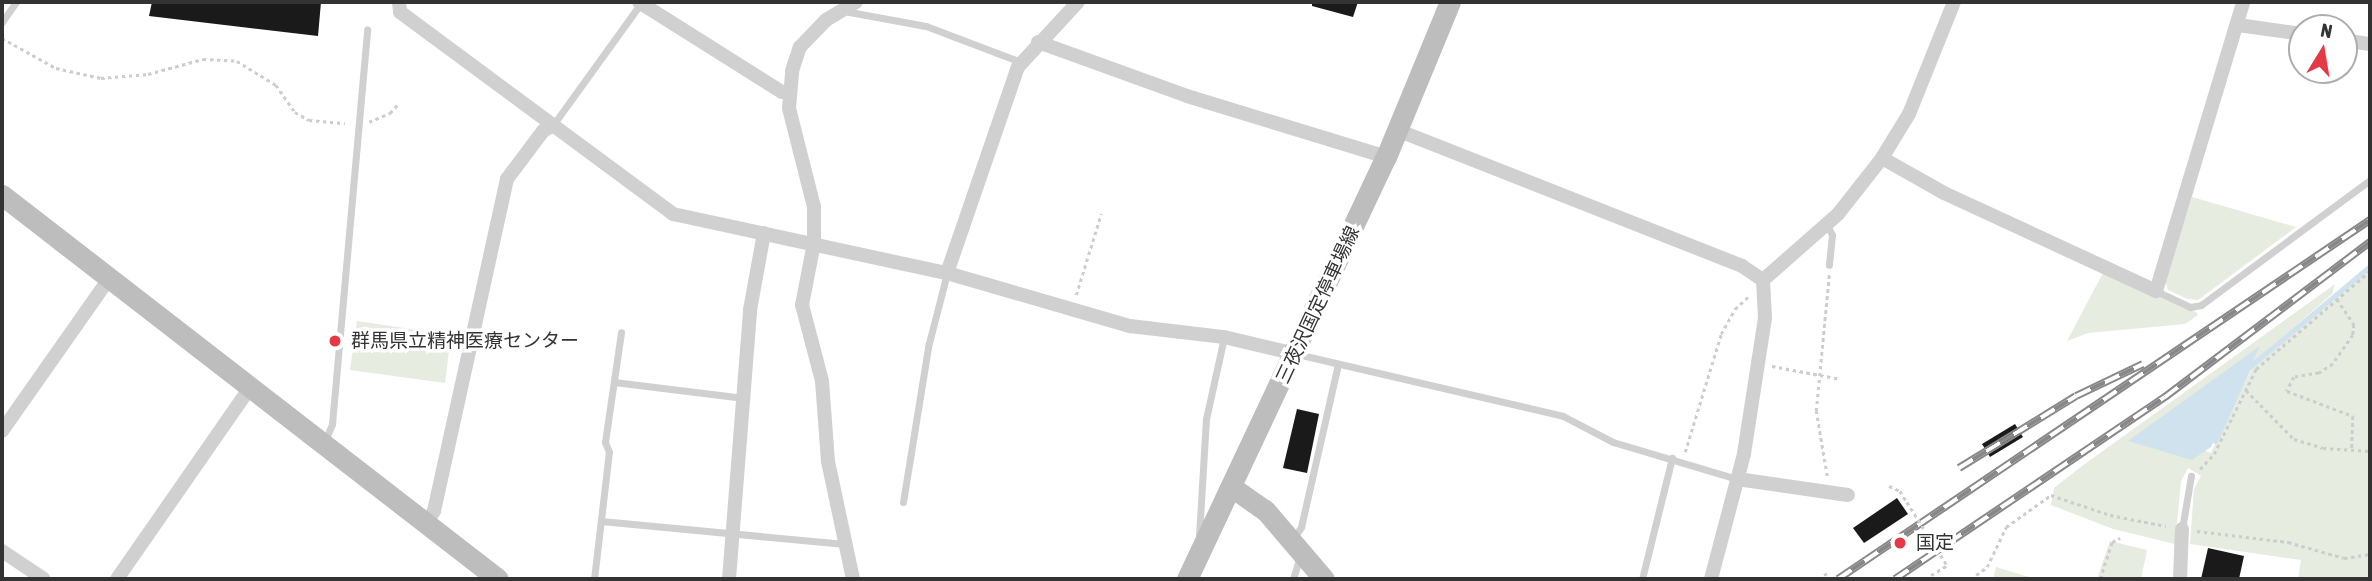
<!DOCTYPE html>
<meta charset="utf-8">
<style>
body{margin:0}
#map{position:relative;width:2372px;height:581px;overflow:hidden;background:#fff;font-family:"Asap Condensed","Noto Sans JP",sans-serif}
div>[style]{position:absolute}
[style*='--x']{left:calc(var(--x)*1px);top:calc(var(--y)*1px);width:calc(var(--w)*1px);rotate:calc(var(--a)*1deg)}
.green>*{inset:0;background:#e6ecdf}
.water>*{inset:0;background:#cfe2ee}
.stream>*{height:5px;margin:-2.5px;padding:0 2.5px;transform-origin:2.5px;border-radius:2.5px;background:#cfe2ee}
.building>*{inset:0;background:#1a1a1a}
.path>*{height:2.5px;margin-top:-1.25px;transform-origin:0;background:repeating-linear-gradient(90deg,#cdcdcd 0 3.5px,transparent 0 7px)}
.lane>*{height:7px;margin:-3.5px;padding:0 3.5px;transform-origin:3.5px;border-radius:3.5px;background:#d0d0d0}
.street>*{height:14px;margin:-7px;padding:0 7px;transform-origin:7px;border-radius:7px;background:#d0d0d0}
.secondary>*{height:21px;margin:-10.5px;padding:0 10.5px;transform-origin:10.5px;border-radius:10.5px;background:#bdbdbd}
.rail>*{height:8px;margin-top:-4px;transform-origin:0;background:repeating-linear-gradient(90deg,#fff 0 16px,#888 0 32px);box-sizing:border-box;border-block:2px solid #888}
.path-bridge>*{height:2.5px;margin-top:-1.25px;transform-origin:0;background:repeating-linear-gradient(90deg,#cdcdcd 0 3.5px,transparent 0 7px)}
.dots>*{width:19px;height:19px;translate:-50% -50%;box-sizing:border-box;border:4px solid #fff;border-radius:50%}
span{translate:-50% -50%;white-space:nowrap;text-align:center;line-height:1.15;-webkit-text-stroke:7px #fff;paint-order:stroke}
.street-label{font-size:19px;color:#333}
.poi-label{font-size:19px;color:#333}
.left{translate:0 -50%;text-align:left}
.frame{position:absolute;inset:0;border:4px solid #333;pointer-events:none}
.north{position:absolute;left:2288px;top:14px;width:70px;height:70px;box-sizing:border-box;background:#fff;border:2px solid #adadad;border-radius:50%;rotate:11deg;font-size:19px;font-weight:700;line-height:28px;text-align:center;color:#333}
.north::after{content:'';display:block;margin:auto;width:24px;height:32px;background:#e63946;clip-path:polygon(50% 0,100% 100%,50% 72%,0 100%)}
</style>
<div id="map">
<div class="green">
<div style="clip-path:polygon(2192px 197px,2296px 227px,2198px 300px,2188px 299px,2168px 290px,2165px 281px)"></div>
<div style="clip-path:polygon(2370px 269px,2370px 579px,2298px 579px,2301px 560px,2190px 544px,2194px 489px,2201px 476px,2188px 468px,2181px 481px,2175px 544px,2113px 529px,2051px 505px,2054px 488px,2082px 466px,2335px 284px,2332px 294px,2249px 366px,2206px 451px,2211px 453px,2253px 366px)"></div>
<div style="clip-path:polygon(2104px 271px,2196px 312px,2198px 315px,2185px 324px,2088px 333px,2067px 341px)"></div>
<div style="clip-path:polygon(357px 321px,451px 335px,445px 383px,350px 370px)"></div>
<div style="clip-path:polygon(2110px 541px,2147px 550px,2141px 579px,2097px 579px)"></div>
<div style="clip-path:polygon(1996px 567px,2036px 579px,1993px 579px)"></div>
</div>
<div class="water">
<div style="clip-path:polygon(2260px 346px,2211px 447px,2192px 460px,2128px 441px)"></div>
</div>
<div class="stream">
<div style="--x:2215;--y:441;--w:80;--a:-65.7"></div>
<div style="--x:2248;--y:368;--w:159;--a:-39.9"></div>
</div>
<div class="building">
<div style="clip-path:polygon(152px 2px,321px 2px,318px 36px,149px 16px)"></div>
<div style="clip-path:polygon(1312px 2px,1358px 2px,1353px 17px,1312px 6px)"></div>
<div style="clip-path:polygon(1297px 409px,1319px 414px,1307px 473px,1283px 468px)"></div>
<div style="clip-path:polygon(2015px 424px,2023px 437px,1990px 457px,1982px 444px)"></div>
<div style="clip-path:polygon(1897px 498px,1908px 514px,1864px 543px,1853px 528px)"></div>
<div style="clip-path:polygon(2208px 548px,2244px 556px,2239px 579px,2201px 579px)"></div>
</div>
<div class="path">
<div style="--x:2;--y:38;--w:62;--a:29.1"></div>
<div style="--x:56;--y:68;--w:46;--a:12.5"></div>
<div style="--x:101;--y:78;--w:47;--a:-4.9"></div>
<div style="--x:148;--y:74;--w:57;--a:-15.3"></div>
<div style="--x:203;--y:59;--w:34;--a:3"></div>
<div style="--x:237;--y:61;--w:46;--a:31.6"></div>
<div style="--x:276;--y:85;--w:33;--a:55"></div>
<div style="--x:295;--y:112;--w:16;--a:30"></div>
<div style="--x:309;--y:120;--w:36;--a:5"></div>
<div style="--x:369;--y:122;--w:23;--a:-23"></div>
<div style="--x:390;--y:113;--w:12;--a:-48"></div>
<div style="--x:1076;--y:295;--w:85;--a:-72.8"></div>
<div style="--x:2337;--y:299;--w:30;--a:56"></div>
<div style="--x:2354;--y:324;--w:11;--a:95"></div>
<div style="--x:2353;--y:335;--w:35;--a:125"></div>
<div style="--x:2333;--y:364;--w:17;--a:147"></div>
<div style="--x:2319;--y:373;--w:25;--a:171"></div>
<div style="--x:2294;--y:377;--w:16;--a:117"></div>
<div style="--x:2287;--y:391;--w:71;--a:20.7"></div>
<div style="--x:2353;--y:416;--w:33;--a:92"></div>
<div style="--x:1772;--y:366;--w:70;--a:10.7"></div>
<div style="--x:2246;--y:390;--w:69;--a:45.6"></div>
<div style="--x:2294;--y:439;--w:30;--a:17"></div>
<div style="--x:2323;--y:448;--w:47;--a:3.7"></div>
<div style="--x:1685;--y:452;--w:123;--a:-73"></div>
<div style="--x:1721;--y:334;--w:29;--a:-61"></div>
<div style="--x:1735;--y:309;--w:19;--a:-43"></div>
<div style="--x:2200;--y:469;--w:21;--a:-47"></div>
<div style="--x:2214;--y:454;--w:95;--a:-63.7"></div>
<div style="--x:2256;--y:369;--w:150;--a:-40.7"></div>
<div style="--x:1827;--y:476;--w:66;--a:-99.6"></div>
<div style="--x:1816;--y:411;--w:137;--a:-84.5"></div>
<div style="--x:1889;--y:486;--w:12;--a:24"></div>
<div style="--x:1900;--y:491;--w:13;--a:58"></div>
<div style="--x:2197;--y:531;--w:92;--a:6.9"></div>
<div style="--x:2288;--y:542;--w:58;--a:15.9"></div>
<div style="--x:2344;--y:558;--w:26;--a:-9"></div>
<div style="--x:1976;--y:575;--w:14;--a:-36"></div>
<div style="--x:1987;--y:567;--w:44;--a:-64.6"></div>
<div style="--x:2006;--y:527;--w:55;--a:-35.4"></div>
<div style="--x:2051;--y:495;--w:62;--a:18.7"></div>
<div style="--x:2110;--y:515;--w:57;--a:11.1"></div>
<div style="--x:1818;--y:579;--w:13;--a:-32"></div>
<div style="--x:1925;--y:579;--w:26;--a:-32"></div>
<div style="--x:2100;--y:579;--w:39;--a:-72"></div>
<div style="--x:2112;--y:542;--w:9;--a:-27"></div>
</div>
<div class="lane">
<div style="--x:844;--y:11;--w:83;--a:10.4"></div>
<div style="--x:926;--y:26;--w:102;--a:20.8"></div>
<div style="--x:2;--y:22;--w:24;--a:-55"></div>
<div style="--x:553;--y:125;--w:150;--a:-54.2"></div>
<div style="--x:1827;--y:225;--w:11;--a:63"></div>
<div style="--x:1832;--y:235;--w:30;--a:96"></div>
<div style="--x:2156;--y:291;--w:38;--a:25"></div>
<div style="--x:2190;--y:307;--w:11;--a:-10"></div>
<div style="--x:2201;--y:305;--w:210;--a:-36.5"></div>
<div style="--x:1297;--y:354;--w:273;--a:13.1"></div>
<div style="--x:1563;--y:416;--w:56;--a:27.5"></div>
<div style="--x:1613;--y:442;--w:129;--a:16.6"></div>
<div style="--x:614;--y:382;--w:131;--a:7"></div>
<div style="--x:324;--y:443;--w:21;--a:-67"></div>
<div style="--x:332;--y:424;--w:396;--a:-84.9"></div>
<div style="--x:903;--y:502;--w:157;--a:-80.8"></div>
<div style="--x:928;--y:347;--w:76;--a:-75.6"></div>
<div style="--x:601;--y:521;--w:245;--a:5.4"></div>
<div style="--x:2182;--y:529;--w:54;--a:-80.4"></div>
<div style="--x:1199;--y:536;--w:117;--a:-86.6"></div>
<div style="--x:1206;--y:419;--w:84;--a:-77.6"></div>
<div style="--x:1292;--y:540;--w:16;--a:-55"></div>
<div style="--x:1301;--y:527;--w:167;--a:-77.2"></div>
<div style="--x:594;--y:579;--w:128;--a:-83.3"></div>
<div style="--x:609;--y:452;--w:11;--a:-112"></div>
<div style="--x:605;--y:442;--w:111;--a:-81.7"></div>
<div style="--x:1293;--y:579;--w:24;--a:-73"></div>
<div style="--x:1642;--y:579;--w:125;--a:-76.1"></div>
</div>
<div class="street">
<div style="--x:399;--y:2;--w:10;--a:84"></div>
<div style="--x:400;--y:12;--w:340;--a:36.5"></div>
<div style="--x:673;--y:214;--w:280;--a:12.2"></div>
<div style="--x:947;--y:273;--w:191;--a:16.2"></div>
<div style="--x:1130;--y:326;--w:95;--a:6.7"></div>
<div style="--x:1224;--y:337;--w:74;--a:13.3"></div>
<div style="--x:639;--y:2;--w:169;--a:32.2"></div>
<div style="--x:782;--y:92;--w:8;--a:0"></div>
<div style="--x:2238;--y:25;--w:65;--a:8"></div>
<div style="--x:2344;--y:40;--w:26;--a:9"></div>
<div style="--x:1038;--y:42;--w:158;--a:19.9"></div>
<div style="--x:1187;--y:96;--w:208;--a:17"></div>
<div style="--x:1397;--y:130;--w:371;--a:21.5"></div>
<div style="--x:1742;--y:266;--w:25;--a:34"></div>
<div style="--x:1763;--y:280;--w:38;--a:87"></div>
<div style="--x:1765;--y:318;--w:138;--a:98.8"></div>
<div style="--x:1744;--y:454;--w:129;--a:104.8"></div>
<div style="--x:1882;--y:158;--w:71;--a:29.4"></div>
<div style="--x:1944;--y:193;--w:234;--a:24.8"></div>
<div style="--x:2156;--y:291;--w:302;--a:-73.2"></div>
<div style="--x:947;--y:273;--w:218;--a:-71"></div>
<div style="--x:1018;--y:67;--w:88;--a:-47.3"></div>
<div style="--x:1763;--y:280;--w:100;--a:-41.3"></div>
<div style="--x:1838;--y:214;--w:71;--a:-51.8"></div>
<div style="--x:1882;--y:158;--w:52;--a:-58.5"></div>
<div style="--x:1909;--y:114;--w:121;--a:-68.1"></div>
<div style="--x:2;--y:431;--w:186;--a:-54.9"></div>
<div style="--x:1737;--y:479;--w:112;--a:8.2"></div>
<div style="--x:424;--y:526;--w:18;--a:-56"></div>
<div style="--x:434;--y:511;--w:340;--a:-77.6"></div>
<div style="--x:507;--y:179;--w:60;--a:-53.1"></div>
<div style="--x:543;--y:131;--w:12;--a:-31"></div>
<div style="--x:2;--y:551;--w:50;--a:33.7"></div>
<div style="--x:117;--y:579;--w:231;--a:-55.2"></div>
<div style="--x:729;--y:579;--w:270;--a:-85.5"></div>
<div style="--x:750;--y:310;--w:78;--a:-79.7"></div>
<div style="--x:853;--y:579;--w:121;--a:-102"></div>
<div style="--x:828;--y:461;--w:80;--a:-94.3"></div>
<div style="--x:822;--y:381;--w:79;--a:-104.7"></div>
<div style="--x:802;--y:305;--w:63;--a:-79"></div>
<div style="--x:814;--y:243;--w:36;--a:-90"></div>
<div style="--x:814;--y:207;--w:102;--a:-104.2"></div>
<div style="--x:789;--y:108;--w:37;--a:-85"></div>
<div style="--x:792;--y:71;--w:25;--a:-72"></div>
<div style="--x:800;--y:47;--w:37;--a:-46"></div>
<div style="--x:826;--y:20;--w:35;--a:-31"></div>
<div style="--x:2180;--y:579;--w:50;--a:-87.7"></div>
</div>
<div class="secondary">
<div style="--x:2;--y:195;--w:627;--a:37.75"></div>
<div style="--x:1233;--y:488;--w:39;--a:35"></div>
<div style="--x:1265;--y:510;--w:91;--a:49.5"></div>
<div style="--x:1187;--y:579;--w:467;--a:-64.8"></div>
<div style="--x:1386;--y:157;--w:168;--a:-67.6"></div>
</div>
<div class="rail">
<div style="--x:1959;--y:468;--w:137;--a:-31.6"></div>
<div style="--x:2076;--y:396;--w:74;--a:-25.5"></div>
<div style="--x:1838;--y:579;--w:642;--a:-34.01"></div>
<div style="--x:1895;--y:579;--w:326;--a:-34"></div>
<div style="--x:2165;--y:397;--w:257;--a:-37.1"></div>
</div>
<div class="path-bridge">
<div style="--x:1907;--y:502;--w:75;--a:57.6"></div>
</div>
<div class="dots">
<div style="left:335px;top:341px;background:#e63946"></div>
<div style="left:1900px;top:543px;background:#e63946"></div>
</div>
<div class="street-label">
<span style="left:1318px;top:305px;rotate:-65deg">三夜沢国定停車場線</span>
</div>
<div class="poi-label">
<span class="left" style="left:351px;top:341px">群馬県立精神医療センター</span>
<span class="left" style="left:1916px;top:543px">国定</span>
</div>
<div class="frame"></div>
<div class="north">N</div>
</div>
